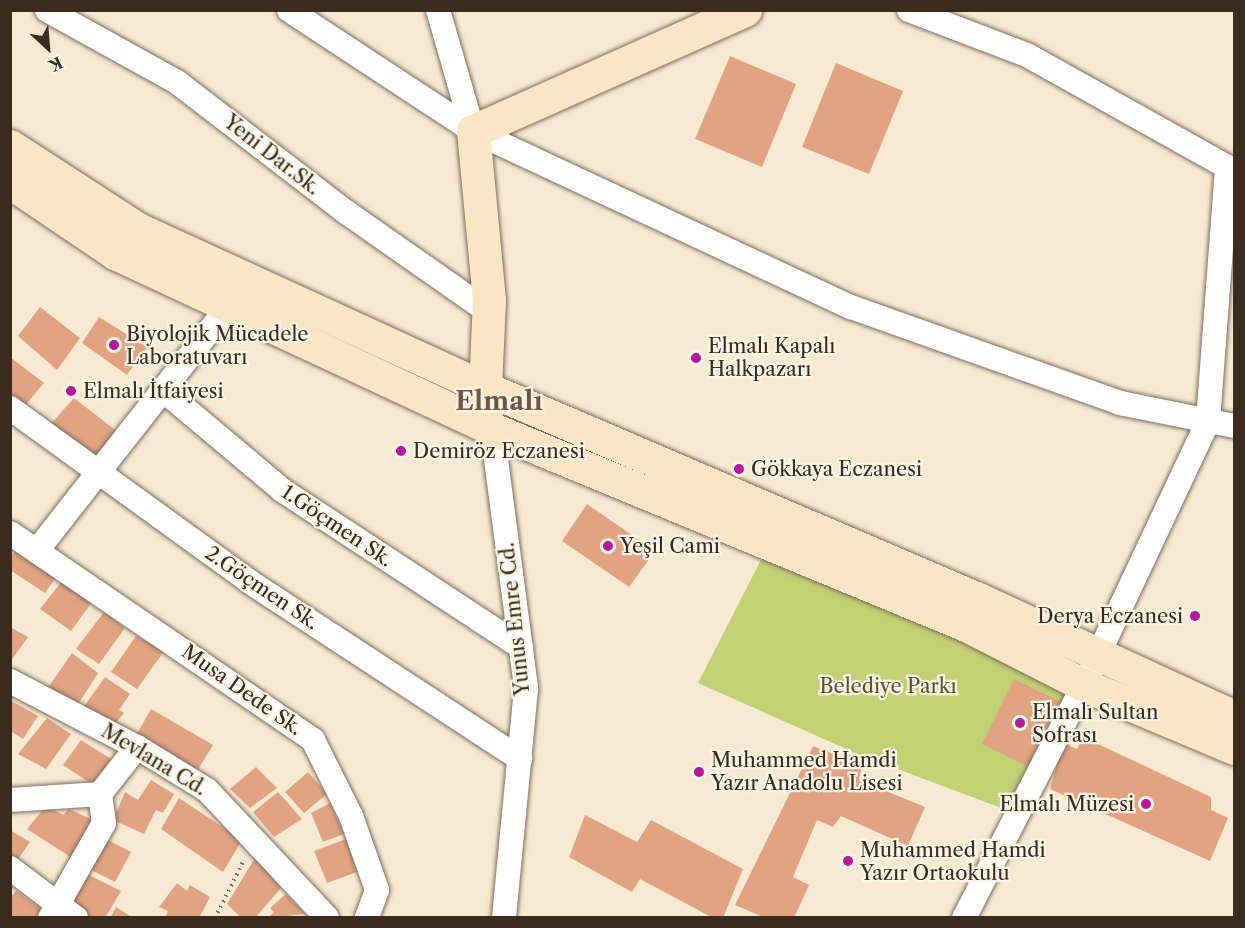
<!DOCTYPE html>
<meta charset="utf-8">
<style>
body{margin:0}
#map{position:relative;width:1245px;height:928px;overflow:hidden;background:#f8e9d2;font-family:"Libre Caslon Text",serif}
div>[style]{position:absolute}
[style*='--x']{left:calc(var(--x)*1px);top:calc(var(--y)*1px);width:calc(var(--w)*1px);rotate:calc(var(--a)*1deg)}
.green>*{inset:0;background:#c2d174}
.building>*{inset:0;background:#e2a383}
.path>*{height:4px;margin-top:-2px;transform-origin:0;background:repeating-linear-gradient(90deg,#7d6d5d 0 1.5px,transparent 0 6px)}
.roads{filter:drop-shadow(0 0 2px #7d6d5d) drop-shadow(0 0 2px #7d6d5d)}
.street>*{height:24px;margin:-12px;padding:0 12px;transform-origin:12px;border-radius:12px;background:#fff}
.secondary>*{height:33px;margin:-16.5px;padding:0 16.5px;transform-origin:16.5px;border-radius:16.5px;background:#fce5c4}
.dots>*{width:16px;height:16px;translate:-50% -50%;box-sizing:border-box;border:3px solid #fcf5e5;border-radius:50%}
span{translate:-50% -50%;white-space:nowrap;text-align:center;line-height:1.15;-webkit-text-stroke:4.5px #fcf5e5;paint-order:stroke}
.street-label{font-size:20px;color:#3b2a1e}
.poi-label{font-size:20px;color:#3b2a1e}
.left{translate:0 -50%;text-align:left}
.right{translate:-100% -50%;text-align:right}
.park-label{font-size:20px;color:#5d5434}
.district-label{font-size:26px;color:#755441;font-weight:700}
.frame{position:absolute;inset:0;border:12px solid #3b2a1e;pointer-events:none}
.north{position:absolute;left:18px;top:18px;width:60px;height:60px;-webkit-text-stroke:4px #fcf5e5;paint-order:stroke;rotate:154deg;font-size:16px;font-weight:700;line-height:24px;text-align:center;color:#3b2a1e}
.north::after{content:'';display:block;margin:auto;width:21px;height:27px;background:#3b2a1e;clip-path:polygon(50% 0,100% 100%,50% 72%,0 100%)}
</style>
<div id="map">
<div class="green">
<div style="clip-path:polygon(763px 556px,937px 624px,1075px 690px,1012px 812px,860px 755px,698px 683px)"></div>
</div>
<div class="building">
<div style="clip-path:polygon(730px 56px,796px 84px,762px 167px,695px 139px)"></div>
<div style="clip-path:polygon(836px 63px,903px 91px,869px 174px,802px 147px)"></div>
<div style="clip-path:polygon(40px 307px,80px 338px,57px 370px,18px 336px)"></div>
<div style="clip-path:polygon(99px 317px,147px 347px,127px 375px,82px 343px)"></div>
<div style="clip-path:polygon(10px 357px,44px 383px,24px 407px,10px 397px)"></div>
<div style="clip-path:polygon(74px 398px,119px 433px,95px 463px,48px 427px)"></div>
<div style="clip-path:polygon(587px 504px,655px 551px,629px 587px,562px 541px)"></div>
<div style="clip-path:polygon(17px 549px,57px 576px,45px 593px,10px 570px,10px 558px)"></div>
<div style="clip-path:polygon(62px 581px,92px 602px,71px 631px,40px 609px)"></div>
<div style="clip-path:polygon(104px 612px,125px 628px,99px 664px,76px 649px)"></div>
<div style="clip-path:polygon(10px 627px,28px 637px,10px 662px)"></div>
<div style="clip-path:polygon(136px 636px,164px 651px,137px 689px,111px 672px)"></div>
<div style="clip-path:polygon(72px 653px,98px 673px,77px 706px,47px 689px)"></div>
<div style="clip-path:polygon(105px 677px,130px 694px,119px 710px,124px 713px,112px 727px,82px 709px)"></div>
<div style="clip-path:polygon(1014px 679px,1059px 701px,1027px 766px,982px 744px)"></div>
<div style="clip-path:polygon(10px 700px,38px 716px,23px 739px,10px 731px)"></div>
<div style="clip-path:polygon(151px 709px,213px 745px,196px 773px,134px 739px)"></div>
<div style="clip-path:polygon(47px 718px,71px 734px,46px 769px,18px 754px)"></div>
<div style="clip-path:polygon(1083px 737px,1211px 797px,1211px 810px,1228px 818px,1210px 861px,1050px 789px,1063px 743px,1077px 749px)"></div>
<div style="clip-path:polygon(81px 740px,111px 759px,93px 785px,63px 765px)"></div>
<div style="clip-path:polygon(813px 746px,862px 765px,859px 780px,925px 807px,908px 846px,841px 816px,833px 827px,817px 820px,793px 877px,809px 885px,794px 918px,765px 918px,735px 905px)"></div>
<div style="clip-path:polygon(256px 767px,277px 788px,250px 808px,230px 789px)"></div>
<div style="clip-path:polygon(308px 772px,327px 794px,304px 813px,285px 792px)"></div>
<div style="clip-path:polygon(151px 780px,174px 794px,163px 813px,156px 810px,144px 834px,113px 820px,125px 792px,138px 800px)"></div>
<div style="clip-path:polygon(278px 792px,302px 819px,274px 837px,253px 812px)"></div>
<div style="clip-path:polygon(179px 798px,242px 840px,223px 872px,161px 829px)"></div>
<div style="clip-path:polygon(330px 803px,344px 834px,323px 842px,311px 813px)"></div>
<div style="clip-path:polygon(46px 806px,63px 815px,69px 809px,91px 819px,75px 860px,27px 829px)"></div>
<div style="clip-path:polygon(585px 815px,637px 842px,651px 820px,743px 869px,723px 918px,713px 918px,640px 879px,632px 892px,569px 857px)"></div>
<div style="clip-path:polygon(10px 830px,30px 842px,14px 865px,10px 862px)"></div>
<div style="clip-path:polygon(106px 839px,131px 852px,115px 882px,87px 868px)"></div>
<div style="clip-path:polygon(346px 839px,357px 872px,327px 883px,314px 851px)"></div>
<div style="clip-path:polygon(255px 858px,281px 888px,255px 918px,241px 918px,227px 904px)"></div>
<div style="clip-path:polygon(83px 872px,121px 891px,105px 918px,85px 918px,65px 902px)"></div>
<div style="clip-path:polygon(177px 883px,187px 891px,190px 885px,210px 897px,199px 918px,165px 918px,168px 911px,159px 907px)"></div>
<div style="clip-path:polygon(16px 891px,43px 910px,38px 918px,10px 918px,10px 898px)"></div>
<div style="clip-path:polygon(286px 894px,305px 914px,268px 918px,274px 912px,270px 908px)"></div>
<div style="clip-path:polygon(116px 907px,133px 918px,110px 918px)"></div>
</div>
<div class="path">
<div style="--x:215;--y:918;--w:63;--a:-63.4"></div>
</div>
<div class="roads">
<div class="street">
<div style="--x:47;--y:10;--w:149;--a:29"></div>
<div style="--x:177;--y:82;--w:213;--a:37.6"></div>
<div style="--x:346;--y:212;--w:174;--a:35"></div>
<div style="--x:289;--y:10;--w:220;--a:33.3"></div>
<div style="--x:473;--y:131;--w:417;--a:25"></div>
<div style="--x:851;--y:307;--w:286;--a:19.6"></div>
<div style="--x:1120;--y:403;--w:116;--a:11.4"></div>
<div style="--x:438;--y:10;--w:126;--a:73.9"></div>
<div style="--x:909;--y:10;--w:126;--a:20.9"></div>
<div style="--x:1027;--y:55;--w:229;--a:29.2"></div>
<div style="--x:1227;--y:167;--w:11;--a:49"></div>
<div style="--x:163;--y:390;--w:155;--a:40"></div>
<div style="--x:282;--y:490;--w:286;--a:33.3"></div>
<div style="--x:10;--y:408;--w:296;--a:35.9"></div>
<div style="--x:250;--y:582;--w:323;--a:33.2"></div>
<div style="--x:492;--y:429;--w:262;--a:82.5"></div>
<div style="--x:526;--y:689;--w:230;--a:95.5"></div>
<div style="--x:10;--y:533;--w:367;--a:34.3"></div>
<div style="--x:313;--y:740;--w:85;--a:63.4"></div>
<div style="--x:351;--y:816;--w:78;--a:70.6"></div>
<div style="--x:377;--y:890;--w:30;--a:110"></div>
<div style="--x:39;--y:548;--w:324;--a:-51.9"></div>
<div style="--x:10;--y:681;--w:143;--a:27.5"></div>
<div style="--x:137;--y:747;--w:82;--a:31.6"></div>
<div style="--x:207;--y:790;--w:175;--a:46.8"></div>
<div style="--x:10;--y:800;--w:90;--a:-3.8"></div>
<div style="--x:100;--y:794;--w:60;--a:-51.8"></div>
<div style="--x:10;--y:868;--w:83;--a:37.1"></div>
<div style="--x:50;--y:918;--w:109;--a:-60.4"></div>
<div style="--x:104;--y:823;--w:29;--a:-98"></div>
<div style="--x:964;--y:918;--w:262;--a:-62.8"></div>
<div style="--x:1084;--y:685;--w:292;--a:-64.8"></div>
<div style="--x:1208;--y:421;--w:255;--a:-85.7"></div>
</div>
<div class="secondary">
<div style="--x:10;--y:146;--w:153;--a:33"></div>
<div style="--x:138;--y:229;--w:382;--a:24.6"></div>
<div style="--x:485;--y:388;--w:536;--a:23.17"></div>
<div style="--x:978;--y:599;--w:282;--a:24.7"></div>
<div style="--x:10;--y:182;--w:127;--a:34.1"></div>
<div style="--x:115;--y:253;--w:416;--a:25"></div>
<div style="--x:492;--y:429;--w:513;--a:22.47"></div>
<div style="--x:966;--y:625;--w:132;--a:27"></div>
<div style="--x:1084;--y:685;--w:163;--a:22.8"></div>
<div style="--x:488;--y:407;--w:19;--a:-99"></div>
<div style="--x:485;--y:388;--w:88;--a:-87.4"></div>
<div style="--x:489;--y:300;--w:170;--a:-95.4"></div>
<div style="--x:473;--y:131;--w:298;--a:-24"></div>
</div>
</div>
<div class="dots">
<div style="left:114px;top:345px;background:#b5179e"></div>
<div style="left:696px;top:358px;background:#b5179e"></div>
<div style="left:71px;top:391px;background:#b5179e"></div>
<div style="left:401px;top:451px;background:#b5179e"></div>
<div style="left:739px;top:469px;background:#b5179e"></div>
<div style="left:608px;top:546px;background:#b5179e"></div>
<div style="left:1195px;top:616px;background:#b5179e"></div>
<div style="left:1020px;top:723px;background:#b5179e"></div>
<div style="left:699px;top:772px;background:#b5179e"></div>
<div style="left:1146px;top:804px;background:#b5179e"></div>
<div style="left:848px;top:861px;background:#b5179e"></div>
</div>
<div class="street-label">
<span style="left:272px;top:155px;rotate:38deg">Yeni Dar.Sk.</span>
<span style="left:337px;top:526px;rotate:34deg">1.Göçmen Sk.</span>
<span style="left:262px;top:588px;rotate:34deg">2.Göçmen Sk.</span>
<span style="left:515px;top:619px;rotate:-96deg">Yunus Emre Cd.</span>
<span style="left:242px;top:690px;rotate:35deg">Musa Dede Sk.</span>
<span style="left:154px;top:760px;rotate:31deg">Mevlana Cd.</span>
</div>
<div class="poi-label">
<span class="left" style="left:126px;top:346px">Biyolojik Mücadele<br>Laboratuvarı</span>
<span class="left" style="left:708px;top:358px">Elmalı Kapalı<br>Halkpazarı</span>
<span class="left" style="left:83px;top:391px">Elmalı İtfaiyesi</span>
<span class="left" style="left:413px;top:451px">Demiröz Eczanesi</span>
<span class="left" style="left:751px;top:469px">Gökkaya Eczanesi</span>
<span class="left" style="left:620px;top:546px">Yeşil Cami</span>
<span class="right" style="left:1183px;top:616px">Derya Eczanesi</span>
<span class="left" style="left:1032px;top:724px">Elmalı Sultan<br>Sofrası</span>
<span class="left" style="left:711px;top:772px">Muhammed Hamdi<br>Yazır Anadolu Lisesi</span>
<span class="right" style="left:1134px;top:804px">Elmalı Müzesi</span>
<span class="left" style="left:860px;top:862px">Muhammed Hamdi<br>Yazır Ortaokulu</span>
</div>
<div class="park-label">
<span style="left:888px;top:686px">Belediye Parkı</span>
</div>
<div class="district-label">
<span style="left:499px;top:402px">Elmalı</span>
</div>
<div class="frame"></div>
<div class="north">K</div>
</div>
